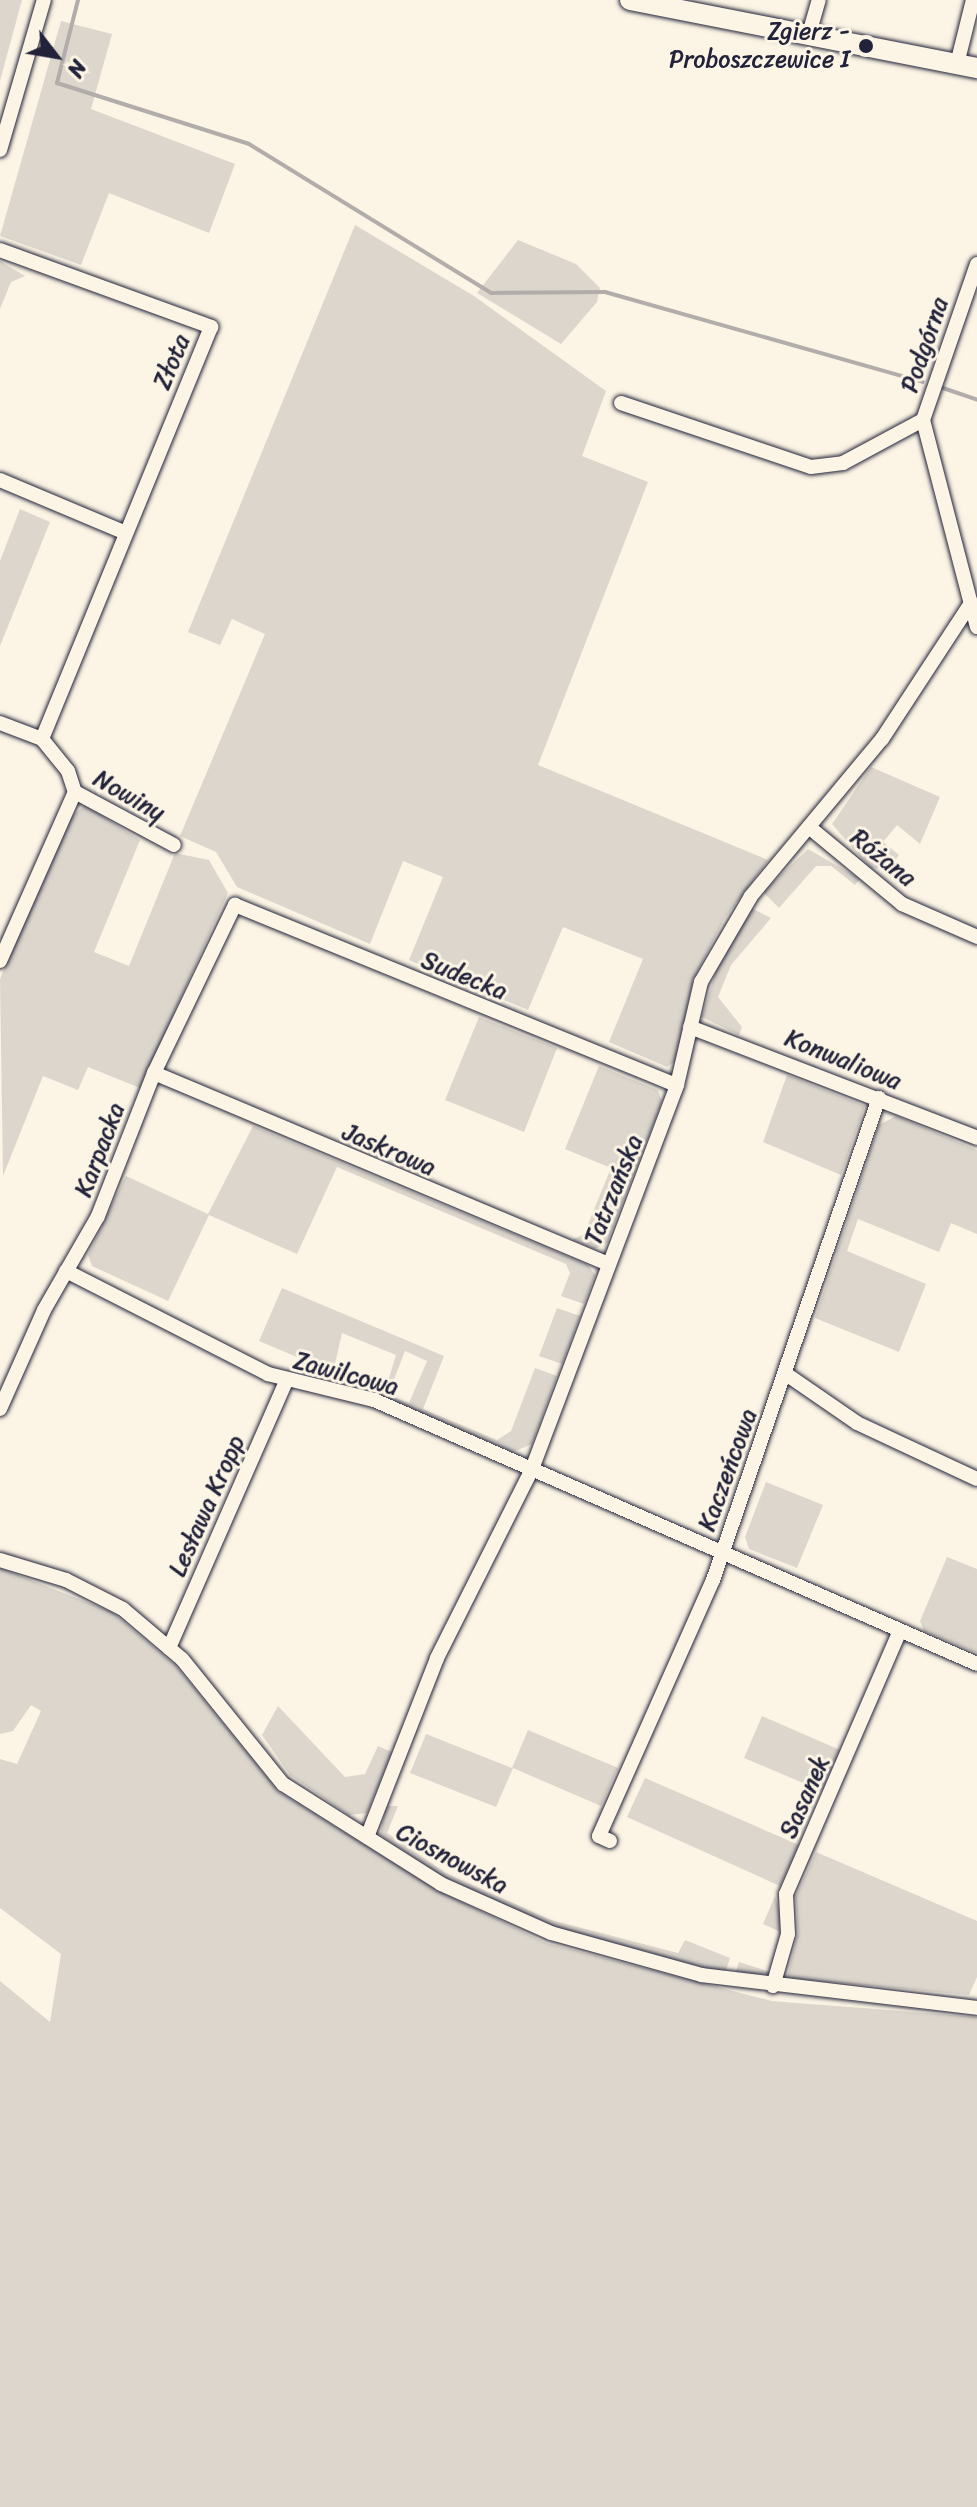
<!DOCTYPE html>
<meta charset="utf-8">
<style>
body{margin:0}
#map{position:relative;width:977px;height:2507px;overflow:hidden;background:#fcf5e5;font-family:Sriracha,sans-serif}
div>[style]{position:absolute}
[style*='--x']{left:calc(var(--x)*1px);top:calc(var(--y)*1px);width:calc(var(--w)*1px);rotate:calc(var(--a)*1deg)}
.green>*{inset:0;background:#dcd6cc}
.stream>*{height:4px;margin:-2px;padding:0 2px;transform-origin:2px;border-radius:2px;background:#b2adab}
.roads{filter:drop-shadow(0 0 2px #22223b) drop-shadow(0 0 2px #22223b)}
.minor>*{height:14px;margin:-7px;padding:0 7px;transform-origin:7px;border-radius:7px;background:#fcf5e5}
.primary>*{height:20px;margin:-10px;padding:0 10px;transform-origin:10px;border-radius:10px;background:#fcf5e5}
.dots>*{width:22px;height:22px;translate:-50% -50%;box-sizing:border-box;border:4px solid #fcf5e5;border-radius:50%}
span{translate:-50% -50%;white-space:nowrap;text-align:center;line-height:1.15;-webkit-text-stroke:6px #fcf5e5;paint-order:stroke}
.poi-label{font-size:24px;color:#22223b}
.right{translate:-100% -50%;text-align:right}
.street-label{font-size:24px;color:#22223b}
.north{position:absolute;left:16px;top:16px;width:80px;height:80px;-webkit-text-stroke:6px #fcf5e5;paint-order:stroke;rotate:121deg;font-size:22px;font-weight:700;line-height:32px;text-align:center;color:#22223b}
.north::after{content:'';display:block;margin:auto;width:28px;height:36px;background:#22223b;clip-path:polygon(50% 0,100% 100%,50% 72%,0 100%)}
</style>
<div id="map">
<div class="green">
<div style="clip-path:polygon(0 0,22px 0,0 81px)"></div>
<div style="clip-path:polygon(61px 21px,112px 34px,91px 109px,235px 164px,209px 233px,109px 193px,81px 265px,0 236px)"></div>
<div style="clip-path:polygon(355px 225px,474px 296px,606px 391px,582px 456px,648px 482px,538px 765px,768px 860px,725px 918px,693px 980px,676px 1061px,667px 1067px,609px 1042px,643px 959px,563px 927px,528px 1010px,409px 960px,443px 877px,403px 861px,370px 944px,237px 887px,216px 852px,180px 836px,265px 634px,232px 619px,220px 645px,188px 632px)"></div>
<div style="clip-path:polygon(518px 240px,576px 264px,600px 288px,597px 302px,561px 344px,477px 293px)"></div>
<div style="clip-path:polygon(0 261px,25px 276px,11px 282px,0 309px)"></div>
<div style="clip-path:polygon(20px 509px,50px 522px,0 646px,0 561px)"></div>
<div style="clip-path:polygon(871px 767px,940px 797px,920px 844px,897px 825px,883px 842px,899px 855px,889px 869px,870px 868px,832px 824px)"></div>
<div style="clip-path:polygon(85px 805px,140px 840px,94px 952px,129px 966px,175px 853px,209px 860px,228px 893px,140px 1088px,88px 1067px,78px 1090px,43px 1076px,3px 1176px,0 979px,64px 823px)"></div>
<div style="clip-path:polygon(808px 849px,860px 879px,855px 885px,831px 866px,816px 866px,779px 908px,763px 892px)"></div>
<div style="clip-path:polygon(751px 908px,771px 918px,731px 965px,718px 997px,742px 1027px,739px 1035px,702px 1017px,720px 958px)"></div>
<div style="clip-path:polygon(479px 1017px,557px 1048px,524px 1132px,445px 1100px)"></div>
<div style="clip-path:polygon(599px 1066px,658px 1090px,662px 1102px,607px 1243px,595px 1249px,572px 1240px,584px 1234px,611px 1168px,565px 1149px)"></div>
<div style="clip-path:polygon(787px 1075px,865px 1106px,841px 1175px,763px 1142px)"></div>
<div style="clip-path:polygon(896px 1116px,977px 1150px,977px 1234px,951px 1223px,939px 1252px,858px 1219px,847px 1251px,926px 1284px,899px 1352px,815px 1318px,879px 1125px)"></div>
<div style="clip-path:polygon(253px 1126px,588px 1265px,595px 1275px,584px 1304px,561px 1296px,570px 1273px,566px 1264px,337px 1167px,297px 1254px,209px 1215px,168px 1301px,92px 1266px,88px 1255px,126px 1176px,208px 1214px)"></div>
<div style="clip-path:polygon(evenodd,282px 1288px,444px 1356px,423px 1409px,497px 1440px,511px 1431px,535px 1368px,557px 1376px,532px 1444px,513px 1452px,383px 1398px,396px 1355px,342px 1333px,335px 1364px,361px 1384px,259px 1341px,282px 1288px,405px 1351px,427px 1361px,409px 1403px,388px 1395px,405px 1351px)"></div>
<div style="clip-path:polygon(557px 1308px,580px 1316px,562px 1364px,539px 1356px)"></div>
<div style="clip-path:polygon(766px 1482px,823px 1505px,797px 1568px,749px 1549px,745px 1537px)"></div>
<div style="clip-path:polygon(947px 1557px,977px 1569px,977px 1653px,924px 1631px,920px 1621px)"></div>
<div style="clip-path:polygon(0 1568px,112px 1612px,176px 1666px,278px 1791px,437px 1890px,546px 1943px,772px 2001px,977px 2017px,977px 2507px,0 2507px,0 1981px,50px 2022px,61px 1954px,0 1908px,0 1759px,17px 1764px,41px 1711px,31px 1705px,13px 1731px,0 1734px)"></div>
<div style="clip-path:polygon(278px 1706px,345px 1777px,365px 1774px,378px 1746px,392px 1752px,367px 1813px,349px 1815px,290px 1775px,262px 1735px)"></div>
<div style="clip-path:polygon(762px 1716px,840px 1750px,822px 1791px,744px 1758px)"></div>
<div style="clip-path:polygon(528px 1730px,618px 1768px,601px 1806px,513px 1768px,496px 1807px,410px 1773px,426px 1734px,512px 1768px)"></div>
<div style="clip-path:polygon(645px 1778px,799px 1845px,780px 1886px,627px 1817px)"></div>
<div style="clip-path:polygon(386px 1806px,398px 1806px,387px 1833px,446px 1873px,551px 1920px,678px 1953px,685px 1940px,730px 1958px,725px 1973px,552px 1927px,444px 1878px,380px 1835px)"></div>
<div style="clip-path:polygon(816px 1852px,977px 1921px,977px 1977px,969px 1995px,787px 1978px,798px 1933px,796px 1896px)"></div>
<div style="clip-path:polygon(775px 1896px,784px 1928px,771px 1974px,735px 1975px,739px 1962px,770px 1972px,783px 1933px,763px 1924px)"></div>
</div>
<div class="stream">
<div style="--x:78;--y:0;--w:86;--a:104.2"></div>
<div style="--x:57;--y:83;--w:201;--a:17.6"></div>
<div style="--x:249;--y:144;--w:284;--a:31.6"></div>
<div style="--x:491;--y:293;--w:114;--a:-0.5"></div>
<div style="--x:605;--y:292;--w:330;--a:15.8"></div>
<div style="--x:943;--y:388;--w:36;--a:19"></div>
</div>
<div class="roads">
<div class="minor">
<div style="--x:809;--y:34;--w:35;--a:-74"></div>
<div style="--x:957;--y:64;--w:66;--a:-76"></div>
<div style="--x:0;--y:150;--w:156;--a:-73.7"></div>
<div style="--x:0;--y:250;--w:225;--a:20"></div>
<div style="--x:211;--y:327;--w:445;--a:112.3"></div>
<div style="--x:977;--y:264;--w:165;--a:109.1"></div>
<div style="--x:923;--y:420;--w:214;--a:75.4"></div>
<div style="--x:621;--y:403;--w:200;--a:18.6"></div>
<div style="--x:811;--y:467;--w:32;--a:-7"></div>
<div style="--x:843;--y:463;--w:91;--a:-28.3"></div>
<div style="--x:0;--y:480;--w:134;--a:22.8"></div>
<div style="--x:0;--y:723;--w:45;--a:20.9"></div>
<div style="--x:42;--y:739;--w:41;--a:50.9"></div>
<div style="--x:68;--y:771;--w:22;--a:72"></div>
<div style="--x:75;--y:792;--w:112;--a:28.2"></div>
<div style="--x:809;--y:827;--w:121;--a:39.6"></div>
<div style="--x:902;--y:904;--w:82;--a:23.7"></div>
<div style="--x:0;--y:961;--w:185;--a:-66.1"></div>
<div style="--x:690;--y:1027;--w:308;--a:21.1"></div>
<div style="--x:154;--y:1073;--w:493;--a:22.8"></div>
<div style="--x:66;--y:1271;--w:227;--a:27"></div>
<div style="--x:268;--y:1374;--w:109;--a:13.8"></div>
<div style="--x:374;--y:1400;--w:658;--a:23.64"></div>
<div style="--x:786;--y:1374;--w:86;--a:34.6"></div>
<div style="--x:857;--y:1423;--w:132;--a:25"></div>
<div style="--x:0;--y:1409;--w:108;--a:-66"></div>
<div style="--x:44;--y:1310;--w:108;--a:-60.1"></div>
<div style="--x:98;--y:1216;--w:154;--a:-68.6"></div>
<div style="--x:154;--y:1073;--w:187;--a:-64.3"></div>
<div style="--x:235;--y:905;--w:477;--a:22.2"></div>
<div style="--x:0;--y:1560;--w:69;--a:16.9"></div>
<div style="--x:66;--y:1580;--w:64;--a:27"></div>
<div style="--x:123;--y:1609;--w:77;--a:40.3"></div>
<div style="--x:182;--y:1659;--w:161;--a:51.1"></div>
<div style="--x:283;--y:1784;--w:187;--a:32.3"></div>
<div style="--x:441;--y:1884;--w:120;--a:24"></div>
<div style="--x:551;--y:1933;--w:156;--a:15.6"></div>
<div style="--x:701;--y:1975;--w:278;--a:6.8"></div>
<div style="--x:169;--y:1648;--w:291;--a:-66.3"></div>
<div style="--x:367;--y:1837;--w:192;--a:-68.6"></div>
<div style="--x:437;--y:1658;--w:212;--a:-63.3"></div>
<div style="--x:532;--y:1469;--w:410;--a:-69.3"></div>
<div style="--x:677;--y:1085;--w:106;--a:-76.9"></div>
<div style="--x:701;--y:982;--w:99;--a:-59.8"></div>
<div style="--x:751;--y:896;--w:204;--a:-50.2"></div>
<div style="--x:882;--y:739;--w:163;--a:-56.8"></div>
<div style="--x:610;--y:1841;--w:12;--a:-156"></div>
<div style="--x:599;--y:1836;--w:280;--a:-66"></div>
<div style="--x:713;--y:1580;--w:510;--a:-71"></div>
<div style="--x:773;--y:1986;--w:54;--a:-73.9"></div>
<div style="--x:788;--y:1934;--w:40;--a:-92.9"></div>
<div style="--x:786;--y:1894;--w:287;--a:-66.6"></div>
</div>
<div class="primary">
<div style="--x:630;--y:0;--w:354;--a:11.1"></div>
</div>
</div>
<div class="dots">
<div style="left:866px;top:46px;background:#22223b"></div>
</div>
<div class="poi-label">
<span class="right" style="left:850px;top:46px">Zgierz -<br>Proboszczewice I</span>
</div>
<div class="street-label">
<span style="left:925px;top:345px;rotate:-71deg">Podgórna</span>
<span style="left:172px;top:362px;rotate:-67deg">Złota</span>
<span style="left:129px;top:796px;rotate:30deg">Nowiny</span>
<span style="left:883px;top:858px;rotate:39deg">Różana</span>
<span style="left:464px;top:976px;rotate:22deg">Sudecka</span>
<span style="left:843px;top:1060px;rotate:22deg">Konwaliowa</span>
<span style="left:100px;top:1150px;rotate:-69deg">Karpacka</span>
<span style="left:389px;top:1150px;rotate:23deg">Jaskrowa</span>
<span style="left:614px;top:1190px;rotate:-68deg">Tatrzańska</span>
<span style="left:346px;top:1374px;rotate:15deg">Zawilcowa</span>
<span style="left:728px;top:1470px;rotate:-70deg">Kaczeńcowa</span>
<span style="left:207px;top:1506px;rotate:-66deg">Lesława Kropp</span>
<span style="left:805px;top:1797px;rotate:-66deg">Sasanek</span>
<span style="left:452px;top:1859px;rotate:28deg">Ciosnowska</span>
</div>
<div class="north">N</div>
</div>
